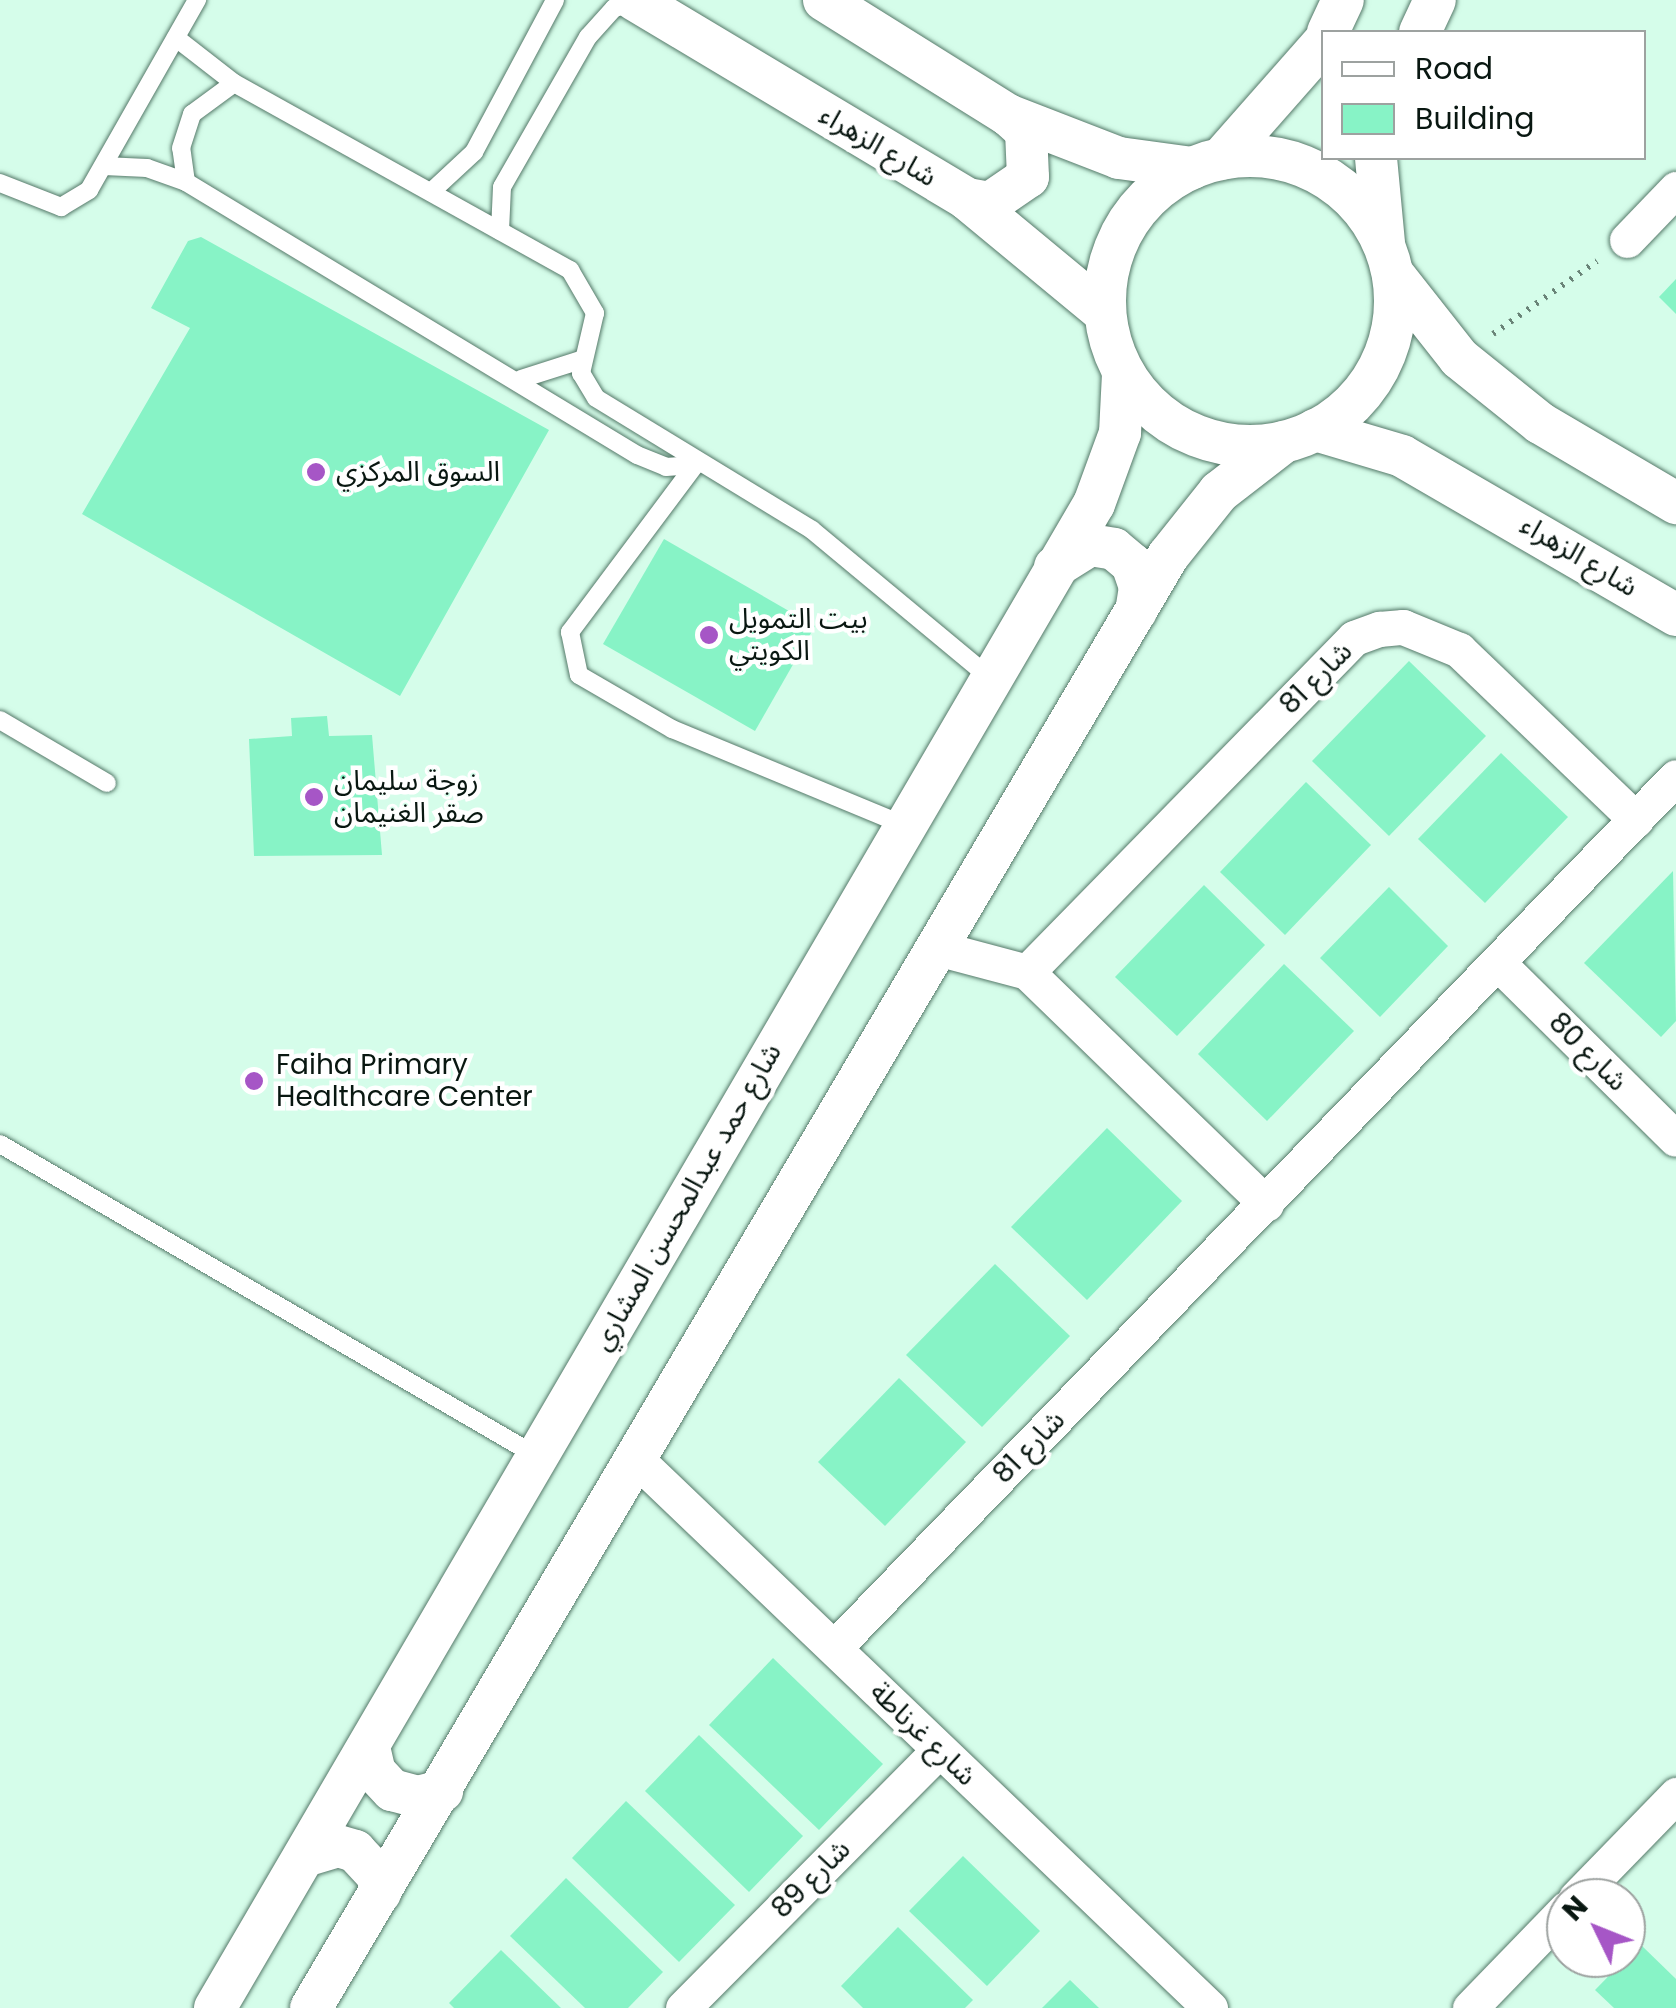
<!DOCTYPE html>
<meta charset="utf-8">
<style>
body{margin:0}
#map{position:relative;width:1676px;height:2008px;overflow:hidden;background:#d5fdea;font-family:Poppins,"Noto Sans Arabic",sans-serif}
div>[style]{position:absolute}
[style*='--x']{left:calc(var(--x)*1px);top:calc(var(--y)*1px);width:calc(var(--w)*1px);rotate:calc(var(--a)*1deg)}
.building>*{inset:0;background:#87f3c6}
.path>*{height:6px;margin-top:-3px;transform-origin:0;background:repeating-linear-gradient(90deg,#698377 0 2.5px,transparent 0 10.5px)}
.roads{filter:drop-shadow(0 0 2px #557969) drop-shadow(0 0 2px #557969)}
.service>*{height:18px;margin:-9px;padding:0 9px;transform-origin:9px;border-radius:9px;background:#fff}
.minor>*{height:35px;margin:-17.5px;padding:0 17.5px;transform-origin:17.5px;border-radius:17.5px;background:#fff}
.tertiary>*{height:42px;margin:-21px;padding:0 21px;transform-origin:21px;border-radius:21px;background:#fff}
.tertiary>.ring{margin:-21px;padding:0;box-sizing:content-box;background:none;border:42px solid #fff;border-radius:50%}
.dots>*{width:28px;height:28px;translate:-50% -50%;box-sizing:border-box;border:5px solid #fff;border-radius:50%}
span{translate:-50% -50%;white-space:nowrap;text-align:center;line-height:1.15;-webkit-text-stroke:9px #fff;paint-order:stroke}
.street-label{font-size:28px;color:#091711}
.poi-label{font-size:28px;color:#091711}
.left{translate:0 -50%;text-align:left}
.legend{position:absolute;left:1321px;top:30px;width:325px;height:130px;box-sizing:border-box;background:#fff;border:2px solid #9da2a0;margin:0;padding:12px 18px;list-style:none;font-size:30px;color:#091711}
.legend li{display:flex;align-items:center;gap:20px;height:50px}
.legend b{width:50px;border:2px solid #9da2a0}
.north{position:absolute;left:1546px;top:1878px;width:100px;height:100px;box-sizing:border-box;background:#fff;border:2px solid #9da2a0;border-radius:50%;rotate:313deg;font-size:28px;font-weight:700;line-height:40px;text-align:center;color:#091711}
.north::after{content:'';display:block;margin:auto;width:35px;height:45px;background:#a656c6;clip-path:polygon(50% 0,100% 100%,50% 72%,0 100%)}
</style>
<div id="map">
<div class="building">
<div style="clip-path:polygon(201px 237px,549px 430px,400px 696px,82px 514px,190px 328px,151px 308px,188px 241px)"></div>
<div style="clip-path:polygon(1676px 279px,1676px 314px,1659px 297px)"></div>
<div style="clip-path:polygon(664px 539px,815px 626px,755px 731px,603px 644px)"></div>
<div style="clip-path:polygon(1409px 661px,1486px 736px,1389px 836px,1312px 761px)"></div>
<div style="clip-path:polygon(327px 716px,329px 736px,372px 735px,382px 855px,254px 856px,249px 739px,292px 736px,291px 718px)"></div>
<div style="clip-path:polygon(1501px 753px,1568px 817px,1485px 903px,1418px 839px)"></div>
<div style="clip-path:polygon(1306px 782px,1371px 845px,1285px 935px,1220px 872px)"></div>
<div style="clip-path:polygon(1673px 871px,1676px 1021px,1661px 1037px,1584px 963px)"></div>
<div style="clip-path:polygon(1204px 885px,1265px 945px,1177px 1036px,1115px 977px)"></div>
<div style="clip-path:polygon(1389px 887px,1448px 946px,1380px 1017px,1320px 958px)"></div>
<div style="clip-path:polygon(1284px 964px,1354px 1031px,1267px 1121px,1198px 1054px)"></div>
<div style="clip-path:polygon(1107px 1128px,1182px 1201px,1087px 1300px,1011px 1227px)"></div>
<div style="clip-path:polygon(995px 1264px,1070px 1336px,982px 1427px,906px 1355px)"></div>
<div style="clip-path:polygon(899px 1378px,966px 1442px,885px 1526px,818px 1462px)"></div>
<div style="clip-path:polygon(773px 1658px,883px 1764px,819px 1830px,709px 1725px)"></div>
<div style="clip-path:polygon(699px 1735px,803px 1836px,749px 1892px,645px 1791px)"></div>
<div style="clip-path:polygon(626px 1801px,735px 1905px,679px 1962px,572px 1858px)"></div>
<div style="clip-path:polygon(963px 1856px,1040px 1931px,987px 1986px,909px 1911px)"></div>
<div style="clip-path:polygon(566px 1878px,663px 1972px,628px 2008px,585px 2008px,510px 1936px)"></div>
<div style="clip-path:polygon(898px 1927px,973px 2000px,965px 2008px,863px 2008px,841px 1986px)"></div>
<div style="clip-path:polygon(1640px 1944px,1676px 1979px,1676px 2008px,1614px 2008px,1595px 1990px)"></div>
<div style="clip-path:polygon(501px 1950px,561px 2008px,454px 2008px,449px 2003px)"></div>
<div style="clip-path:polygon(1070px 1980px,1099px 2008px,1042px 2008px)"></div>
</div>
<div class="path">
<div style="--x:1493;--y:334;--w:127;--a:-35.1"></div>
</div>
<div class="roads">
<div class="service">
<div style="--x:176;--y:38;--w:73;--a:37.8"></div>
<div style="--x:234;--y:83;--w:385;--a:29.1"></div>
<div style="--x:570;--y:270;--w:50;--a:59.8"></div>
<div style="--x:595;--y:313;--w:62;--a:103.1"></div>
<div style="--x:581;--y:373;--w:29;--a:59"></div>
<div style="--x:596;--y:398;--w:253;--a:31.4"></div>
<div style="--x:812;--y:530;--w:229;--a:39.7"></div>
<div style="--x:104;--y:166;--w:43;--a:2.7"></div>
<div style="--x:147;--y:168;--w:41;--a:19.7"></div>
<div style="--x:186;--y:182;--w:527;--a:31.19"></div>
<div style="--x:637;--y:455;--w:31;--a:22"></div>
<div style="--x:666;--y:467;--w:29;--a:-4"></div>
<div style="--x:186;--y:182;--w:34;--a:-98"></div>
<div style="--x:181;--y:148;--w:36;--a:-72"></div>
<div style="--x:192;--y:114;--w:52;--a:-36.4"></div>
<div style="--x:0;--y:183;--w:66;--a:21.5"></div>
<div style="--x:61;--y:207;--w:33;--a:-31"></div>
<div style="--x:89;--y:190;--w:219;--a:-60.4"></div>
<div style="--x:431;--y:192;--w:59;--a:-42.9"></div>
<div style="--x:474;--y:152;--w:172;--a:-61.9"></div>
<div style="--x:500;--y:231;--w:44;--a:-87.4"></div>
<div style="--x:502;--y:187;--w:173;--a:-60.2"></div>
<div style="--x:588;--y:37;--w:39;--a:-48"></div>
<div style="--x:614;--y:8;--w:23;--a:-13"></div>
<div style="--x:521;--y:379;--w:63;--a:-17.6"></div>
<div style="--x:695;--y:465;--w:209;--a:126.8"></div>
<div style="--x:570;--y:632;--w:44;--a:78.2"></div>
<div style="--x:579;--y:675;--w:108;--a:30.1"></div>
<div style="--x:672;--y:729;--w:251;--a:22.5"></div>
<div style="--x:0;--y:720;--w:124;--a:30.5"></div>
<div style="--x:0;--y:1144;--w:619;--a:30.17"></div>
</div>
<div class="minor">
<div style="--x:1627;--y:240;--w:71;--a:-46.1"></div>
<div style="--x:937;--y:948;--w:93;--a:14.9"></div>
<div style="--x:1027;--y:972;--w:333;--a:44.1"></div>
<div style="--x:1500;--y:965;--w:247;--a:44.7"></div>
<div style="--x:1027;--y:972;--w:467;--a:-45.6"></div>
<div style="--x:1354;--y:638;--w:27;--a:-20"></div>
<div style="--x:1379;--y:629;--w:24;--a:-5"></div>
<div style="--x:1403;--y:627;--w:61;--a:22.3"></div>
<div style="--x:1459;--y:650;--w:245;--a:43.8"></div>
<div style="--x:637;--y:1460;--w:793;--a:43.72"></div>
<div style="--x:834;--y:1648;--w:1211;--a:-45.97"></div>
<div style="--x:1576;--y:1898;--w:144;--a:-45.8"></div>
<div style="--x:683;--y:2008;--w:363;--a:-45.2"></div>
<div style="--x:1470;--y:2008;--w:138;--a:-45.9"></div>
</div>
<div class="tertiary">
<div style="--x:635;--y:0;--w:387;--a:30.9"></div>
<div style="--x:967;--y:199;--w:179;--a:39.6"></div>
<div style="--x:824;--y:0;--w:217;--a:32"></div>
<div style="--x:1008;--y:115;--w:119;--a:21.2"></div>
<div style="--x:1119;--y:158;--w:74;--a:7.8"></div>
<div style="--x:1328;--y:32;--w:35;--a:-65"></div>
<div style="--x:1420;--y:32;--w:35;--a:-65"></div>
<div class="ring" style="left:1105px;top:156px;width:248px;height:248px"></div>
<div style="--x:1376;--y:158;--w:84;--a:84.6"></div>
<div style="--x:1221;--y:159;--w:156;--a:-48.6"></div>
<div style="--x:967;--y:199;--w:23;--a:10"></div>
<div style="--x:990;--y:203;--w:46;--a:-34.4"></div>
<div style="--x:1028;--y:177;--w:46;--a:-92.5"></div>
<div style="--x:1026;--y:131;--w:24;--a:-138"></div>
<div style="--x:1393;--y:274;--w:107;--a:51.8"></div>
<div style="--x:1459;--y:358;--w:104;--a:38.7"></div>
<div style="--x:1540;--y:423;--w:158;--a:30.5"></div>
<div style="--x:1315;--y:430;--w:91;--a:16.6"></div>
<div style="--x:1402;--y:456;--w:317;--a:30.1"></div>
<div style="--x:1055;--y:567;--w:41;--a:-32.2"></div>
<div style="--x:1090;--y:545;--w:24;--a:9"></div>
<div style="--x:1114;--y:549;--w:23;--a:40"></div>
<div style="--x:1132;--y:564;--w:24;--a:71"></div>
<div style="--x:1140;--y:587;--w:24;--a:99"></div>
<div style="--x:369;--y:1747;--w:26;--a:77"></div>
<div style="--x:375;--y:1772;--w:25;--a:47"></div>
<div style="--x:392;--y:1790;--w:27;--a:15"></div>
<div style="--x:418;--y:1797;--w:25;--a:-14"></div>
<div style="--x:305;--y:1856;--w:34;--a:-17"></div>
<div style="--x:338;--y:1846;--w:18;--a:16"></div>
<div style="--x:355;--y:1851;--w:34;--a:47"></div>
<div style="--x:378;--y:1876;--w:17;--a:83"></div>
<div style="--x:215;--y:2008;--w:1742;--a:-59.7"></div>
<div style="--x:1094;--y:504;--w:76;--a:-69.9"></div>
<div style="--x:1120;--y:433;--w:60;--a:-87.1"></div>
<div style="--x:311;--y:2008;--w:1686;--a:-59.45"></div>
<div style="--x:1168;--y:556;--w:82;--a:-51.4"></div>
<div style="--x:1219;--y:492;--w:82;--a:-37.6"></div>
</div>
</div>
<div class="dots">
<div style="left:316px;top:472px;background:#a656c6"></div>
<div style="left:709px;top:635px;background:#a656c6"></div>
<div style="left:314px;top:797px;background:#a656c6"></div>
<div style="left:254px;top:1081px;background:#a656c6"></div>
</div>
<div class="street-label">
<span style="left:878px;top:146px;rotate:31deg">شارع الزهراء</span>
<span style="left:1579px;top:556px;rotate:31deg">شارع الزهراء</span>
<span style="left:1316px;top:678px;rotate:-45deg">شارع 81</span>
<span style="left:1588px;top:1052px;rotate:45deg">شارع 80</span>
<span style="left:687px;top:1197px;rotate:-60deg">شارع حمد عبدالمحسن المشاري</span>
<span style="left:1029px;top:1447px;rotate:-46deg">شارع 81</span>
<span style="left:923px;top:1734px;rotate:44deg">شارع غرناطة</span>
<span style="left:811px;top:1879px;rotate:-45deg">شارع 89</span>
</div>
<div class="poi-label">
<span class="left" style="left:336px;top:472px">السوق المركزي</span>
<span class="left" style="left:729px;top:635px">بيت التمويل<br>الكويتي</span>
<span class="left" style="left:334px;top:797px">زوجة سليمان<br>صقر الغنيمان</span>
<span class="left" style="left:276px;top:1081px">Faiha Primary<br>Healthcare Center</span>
</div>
<ul class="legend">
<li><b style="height:12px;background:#fff"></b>Road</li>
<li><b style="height:28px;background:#87f3c6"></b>Building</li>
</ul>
<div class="north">N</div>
</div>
